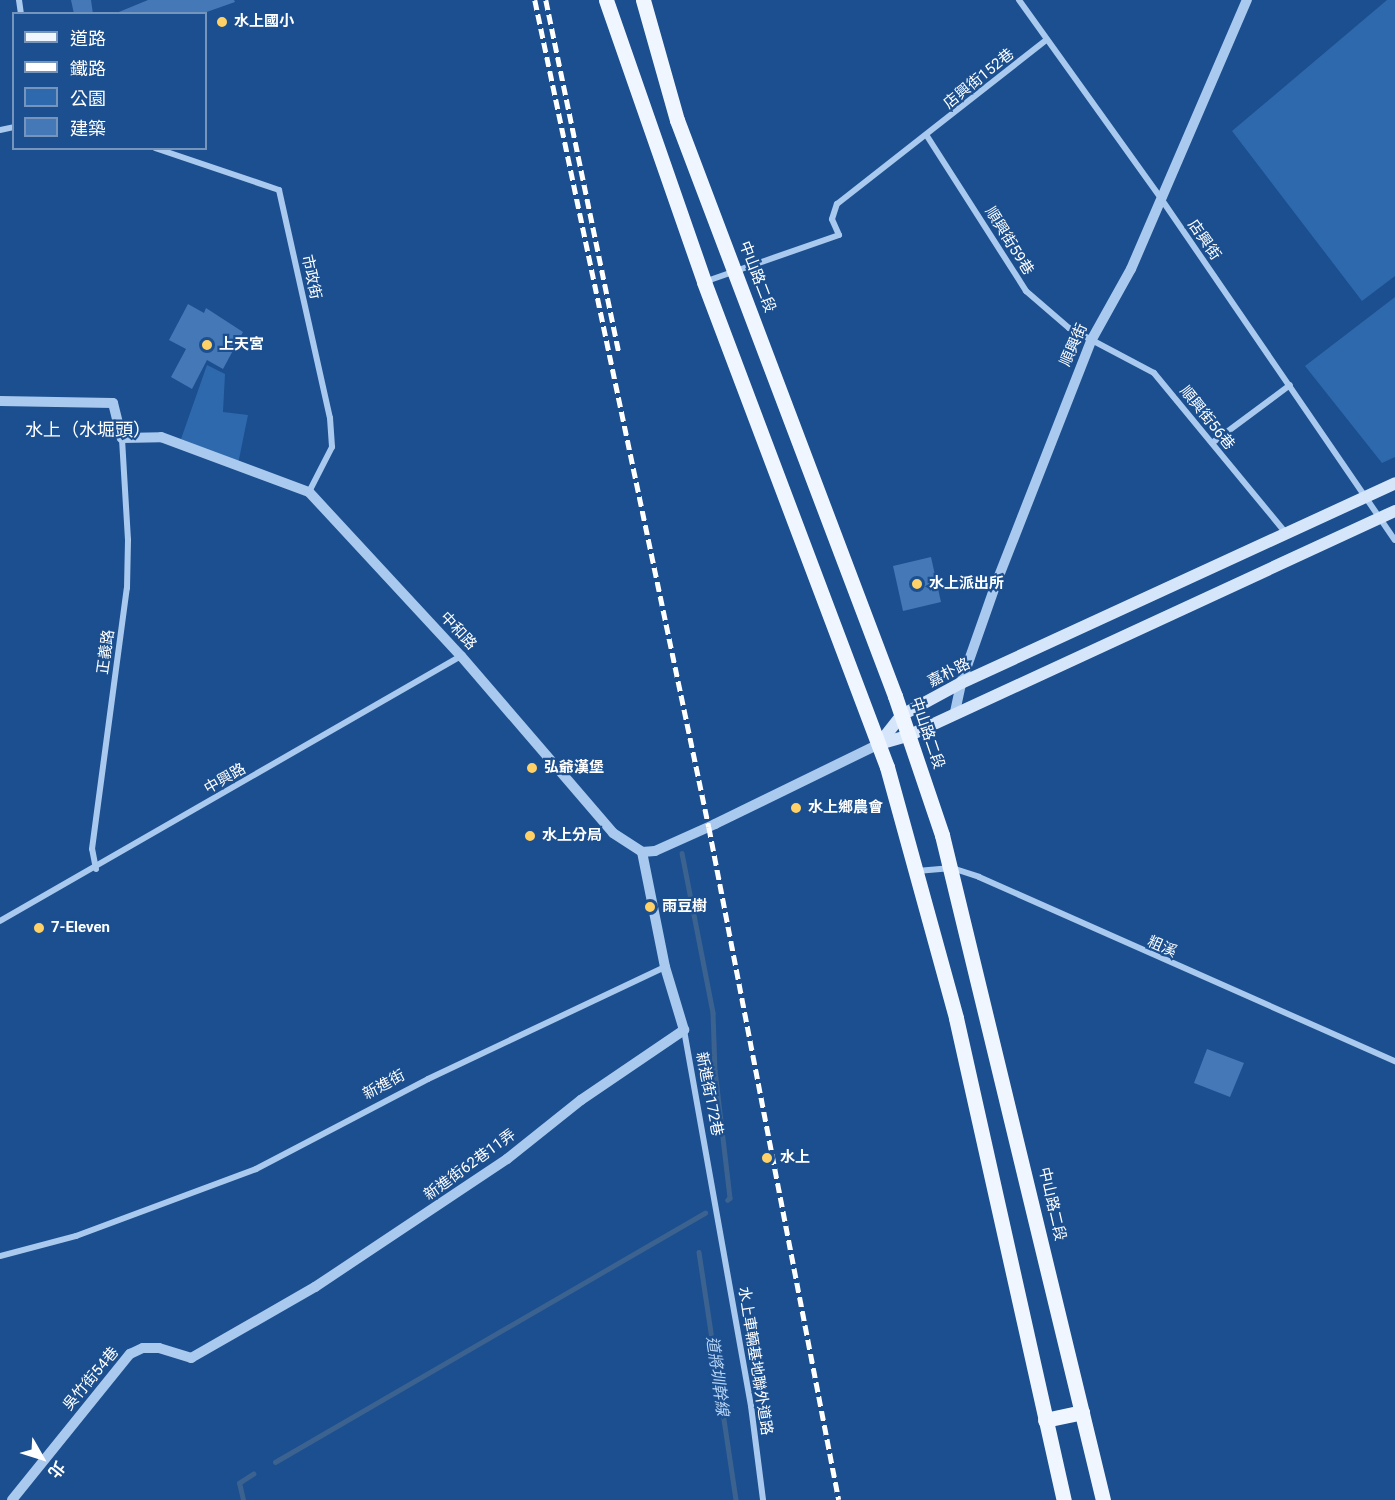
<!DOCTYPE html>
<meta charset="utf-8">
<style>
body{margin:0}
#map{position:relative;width:1395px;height:1500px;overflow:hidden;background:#1b4f8f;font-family:Roboto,"Noto Sans TC",sans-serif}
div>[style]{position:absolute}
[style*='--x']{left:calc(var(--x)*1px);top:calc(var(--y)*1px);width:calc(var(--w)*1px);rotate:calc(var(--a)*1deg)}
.green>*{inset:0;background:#2e69ad}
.stream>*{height:4.5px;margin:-2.25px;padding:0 2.25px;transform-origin:2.25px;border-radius:2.25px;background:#3c6290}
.building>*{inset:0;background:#4478b7}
.minor>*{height:6px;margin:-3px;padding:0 3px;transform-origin:3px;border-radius:3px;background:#a9c9ee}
.tertiary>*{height:10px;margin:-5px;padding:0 5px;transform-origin:5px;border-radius:5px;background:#a9c9ee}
.secondary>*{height:12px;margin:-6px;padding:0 6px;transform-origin:6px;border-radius:6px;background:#d6e6fa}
.primary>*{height:15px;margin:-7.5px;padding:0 7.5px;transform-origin:7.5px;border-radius:7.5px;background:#f0f6ff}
.rail>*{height:4.5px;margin-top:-2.25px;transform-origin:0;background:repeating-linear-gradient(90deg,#fff 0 10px,transparent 0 14.5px)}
.dots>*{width:16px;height:16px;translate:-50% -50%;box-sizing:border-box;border:3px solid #1b4f8f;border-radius:50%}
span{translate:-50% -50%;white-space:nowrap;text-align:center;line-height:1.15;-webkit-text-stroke:4.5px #1b4f8f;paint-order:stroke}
.poi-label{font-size:15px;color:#fff;font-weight:700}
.left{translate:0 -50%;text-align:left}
.street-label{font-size:15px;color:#fff}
.water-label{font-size:16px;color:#b5d3f5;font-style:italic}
.quarter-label{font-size:18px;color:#fff}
.legend{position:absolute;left:12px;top:12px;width:195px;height:138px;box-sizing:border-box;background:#1b4f8f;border:2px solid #7695bc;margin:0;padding:8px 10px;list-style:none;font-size:18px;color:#fff}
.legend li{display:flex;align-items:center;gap:12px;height:30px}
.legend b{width:30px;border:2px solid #7695bc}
.north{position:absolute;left:12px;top:1428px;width:60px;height:60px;-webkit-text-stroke:4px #1b4f8f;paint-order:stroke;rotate:129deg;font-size:16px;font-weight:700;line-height:24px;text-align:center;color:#fff}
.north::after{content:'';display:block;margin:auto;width:21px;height:27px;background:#fff;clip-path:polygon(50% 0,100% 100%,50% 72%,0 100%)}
</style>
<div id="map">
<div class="green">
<div style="clip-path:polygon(1387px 0,1395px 0,1395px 276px,1362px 301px,1232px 131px)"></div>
<div style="clip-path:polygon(1395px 297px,1395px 457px,1382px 463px,1305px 366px)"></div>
<div style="clip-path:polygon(207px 365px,225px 374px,223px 412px,248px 415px,238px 464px,181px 439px)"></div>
</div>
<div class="stream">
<div style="--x:682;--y:853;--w:163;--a:79"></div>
<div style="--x:713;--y:1013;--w:57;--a:88"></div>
<div style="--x:715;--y:1070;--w:129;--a:83.3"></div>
<div style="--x:730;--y:1198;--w:3;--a:135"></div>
<div style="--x:699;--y:1252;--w:251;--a:81.5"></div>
<div style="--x:275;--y:1462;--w:497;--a:-30.1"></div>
<div style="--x:243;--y:1500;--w:17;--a:-103"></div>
<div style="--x:239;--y:1483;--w:17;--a:-33"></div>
</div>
<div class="building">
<div style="clip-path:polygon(71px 0,91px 0,93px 14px,74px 14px)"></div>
<div style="clip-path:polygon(148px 0,234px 0,235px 2px,201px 14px,114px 14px)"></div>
<div style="clip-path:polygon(188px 304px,204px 313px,206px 308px,243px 332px,223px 369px,207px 360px,192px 389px,171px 377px,186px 349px,169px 340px)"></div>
<div style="clip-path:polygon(931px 557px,941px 602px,903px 611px,893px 566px)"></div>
<div style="clip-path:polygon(1207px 1049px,1244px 1063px,1230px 1097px,1194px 1083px)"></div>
</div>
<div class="minor">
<div style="--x:19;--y:0;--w:14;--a:82"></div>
<div style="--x:1019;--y:0;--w:246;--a:54.4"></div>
<div style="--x:1162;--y:200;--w:412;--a:55.6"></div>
<div style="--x:0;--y:130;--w:14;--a:-12"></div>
<div style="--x:927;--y:136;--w:184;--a:57.4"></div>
<div style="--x:1026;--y:291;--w:57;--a:40.7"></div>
<div style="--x:1069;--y:328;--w:96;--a:27.9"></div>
<div style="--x:1154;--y:373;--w:207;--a:50.5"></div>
<div style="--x:155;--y:148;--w:131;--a:18.7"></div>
<div style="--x:279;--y:190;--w:234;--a:77.4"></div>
<div style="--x:330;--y:418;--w:29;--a:86"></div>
<div style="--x:332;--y:447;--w:51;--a:117.1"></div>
<div style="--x:704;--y:282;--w:143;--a:-19.2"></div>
<div style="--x:839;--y:235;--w:17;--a:-114"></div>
<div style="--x:832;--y:219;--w:16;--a:-72"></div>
<div style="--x:837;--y:204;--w:266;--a:-38.1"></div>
<div style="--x:1212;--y:443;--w:97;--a:-36.6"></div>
<div style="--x:96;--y:869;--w:20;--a:-101"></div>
<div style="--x:92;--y:849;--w:263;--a:-82.4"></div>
<div style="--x:127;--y:588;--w:48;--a:-88.8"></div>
<div style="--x:128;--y:540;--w:102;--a:-93.4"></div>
<div style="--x:917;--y:871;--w:35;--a:-5"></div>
<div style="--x:952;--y:868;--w:28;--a:18"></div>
<div style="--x:979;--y:877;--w:455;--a:23.9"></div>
<div style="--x:0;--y:921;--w:532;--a:-29.89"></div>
<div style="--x:684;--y:1030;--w:382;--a:79.9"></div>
<div style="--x:751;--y:1406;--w:95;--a:82.7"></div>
<div style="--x:0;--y:1256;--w:79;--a:-14.7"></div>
<div style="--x:76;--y:1236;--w:192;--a:-20.4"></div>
<div style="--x:256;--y:1169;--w:194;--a:-27.6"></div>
<div style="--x:428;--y:1079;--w:262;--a:-25.3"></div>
</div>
<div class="tertiary">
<div style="--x:0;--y:401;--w:113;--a:1"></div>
<div style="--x:113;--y:403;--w:36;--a:76"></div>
<div style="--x:122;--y:438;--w:39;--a:-1"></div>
<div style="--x:161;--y:437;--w:158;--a:20.4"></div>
<div style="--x:309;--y:492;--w:224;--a:47.2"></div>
<div style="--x:461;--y:656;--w:233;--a:49.3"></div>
<div style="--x:613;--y:833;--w:35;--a:33"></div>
<div style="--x:642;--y:852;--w:13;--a:-4"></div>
<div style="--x:655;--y:851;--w:66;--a:-24.2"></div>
<div style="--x:715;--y:824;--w:182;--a:-26"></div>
<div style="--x:955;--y:712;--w:30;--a:-78"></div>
<div style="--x:961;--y:683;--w:108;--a:-70.6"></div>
<div style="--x:997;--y:581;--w:260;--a:-68.6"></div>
<div style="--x:1092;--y:339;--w:80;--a:-60.9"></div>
<div style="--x:1131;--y:269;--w:293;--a:-66.7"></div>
<div style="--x:12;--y:1500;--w:188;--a:-51.1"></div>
<div style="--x:130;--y:1354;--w:14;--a:-25"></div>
<div style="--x:143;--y:1348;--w:16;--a:0"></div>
<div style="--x:159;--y:1348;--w:34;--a:17"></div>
<div style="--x:191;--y:1358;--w:143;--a:-29.8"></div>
<div style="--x:315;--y:1287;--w:231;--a:-33.7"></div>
<div style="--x:507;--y:1159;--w:95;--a:-38.6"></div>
<div style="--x:581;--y:1100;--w:125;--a:-34.2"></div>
<div style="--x:684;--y:1030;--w:66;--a:-106.8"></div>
<div style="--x:665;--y:967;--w:117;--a:-101.3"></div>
</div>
<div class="secondary">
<div style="--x:879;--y:744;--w:37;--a:-52"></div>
<div style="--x:902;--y:715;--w:67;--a:-28.5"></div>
<div style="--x:961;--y:683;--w:478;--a:-24.7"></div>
<div style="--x:879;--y:744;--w:32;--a:-16"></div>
<div style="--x:910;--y:735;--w:534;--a:-24.79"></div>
</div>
<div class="primary">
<div style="--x:606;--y:0;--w:299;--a:70.8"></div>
<div style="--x:704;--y:282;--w:518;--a:69.33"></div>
<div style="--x:887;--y:767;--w:260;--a:74.6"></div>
<div style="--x:956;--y:1018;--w:494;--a:77.4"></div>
<div style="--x:643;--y:0;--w:125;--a:74.2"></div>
<div style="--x:677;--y:120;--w:616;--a:69.27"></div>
<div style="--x:895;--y:696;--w:147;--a:71.3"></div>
<div style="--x:942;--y:835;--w:684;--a:76.39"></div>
<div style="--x:1045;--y:1420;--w:38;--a:-12"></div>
</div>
<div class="rail">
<div style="--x:535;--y:0;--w:845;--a:78.12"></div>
<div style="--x:709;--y:827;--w:685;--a:79.07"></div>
<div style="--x:546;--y:0;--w:360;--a:78.3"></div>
</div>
<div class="dots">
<div style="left:222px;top:22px;background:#ffd166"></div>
<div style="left:207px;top:345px;background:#ffd166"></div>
<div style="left:917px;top:584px;background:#ffd166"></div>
<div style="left:532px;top:768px;background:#ffd166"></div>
<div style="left:796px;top:808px;background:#ffd166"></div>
<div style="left:530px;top:836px;background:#ffd166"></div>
<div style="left:650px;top:907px;background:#ffd166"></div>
<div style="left:39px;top:928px;background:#ffd166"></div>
<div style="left:767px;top:1158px;background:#ffd166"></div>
</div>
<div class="poi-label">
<span class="left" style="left:234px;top:22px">水上國小</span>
<span class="left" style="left:219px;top:345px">上天宮</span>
<span class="left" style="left:929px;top:584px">水上派出所</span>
<span class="left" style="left:544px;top:768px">弘爺漢堡</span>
<span class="left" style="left:808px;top:808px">水上鄉農會</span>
<span class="left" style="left:542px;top:836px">水上分局</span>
<span class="left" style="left:662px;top:907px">雨豆樹</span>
<span class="left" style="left:51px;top:928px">7-Eleven</span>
<span class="left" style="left:780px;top:1158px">水上</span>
</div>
<div class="street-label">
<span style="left:979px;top:79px;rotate:-39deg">店興街152巷</span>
<span style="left:1204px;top:240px;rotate:55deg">店興街</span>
<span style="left:1009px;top:241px;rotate:58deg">順興街59巷</span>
<span style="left:311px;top:277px;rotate:78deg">市政街</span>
<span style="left:757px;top:277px;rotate:69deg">中山路二段</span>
<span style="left:1074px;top:345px;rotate:-66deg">順興街</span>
<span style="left:1207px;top:418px;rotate:51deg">順興街56巷</span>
<span style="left:458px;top:631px;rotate:47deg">中和路</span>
<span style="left:106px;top:652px;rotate:-82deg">正義路</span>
<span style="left:949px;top:673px;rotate:-27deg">嘉朴路</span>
<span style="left:927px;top:733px;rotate:71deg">中山路二段</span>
<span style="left:225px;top:779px;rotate:-30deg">中興路</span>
<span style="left:1162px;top:947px;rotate:24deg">粗溪</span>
<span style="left:384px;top:1085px;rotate:-28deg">新進街</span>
<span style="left:709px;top:1094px;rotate:79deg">新進街172巷</span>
<span style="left:470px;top:1165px;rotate:-36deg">新進街62巷11弄</span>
<span style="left:1052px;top:1204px;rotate:77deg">中山路二段</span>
<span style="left:755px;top:1361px;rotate:81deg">水上車輛基地聯外道路</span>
<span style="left:91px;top:1379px;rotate:-50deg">吳竹街54巷</span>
</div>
<div class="water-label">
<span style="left:717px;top:1376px;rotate:82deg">道將圳幹線</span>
</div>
<div class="quarter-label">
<span style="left:88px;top:430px">水上（水堀頭）</span>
</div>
<ul class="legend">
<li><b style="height:8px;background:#f0f6ff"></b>道路</li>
<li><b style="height:8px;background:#fff"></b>鐵路</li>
<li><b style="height:16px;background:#2e69ad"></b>公園</li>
<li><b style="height:16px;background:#4478b7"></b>建築</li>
</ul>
<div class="north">北</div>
</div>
